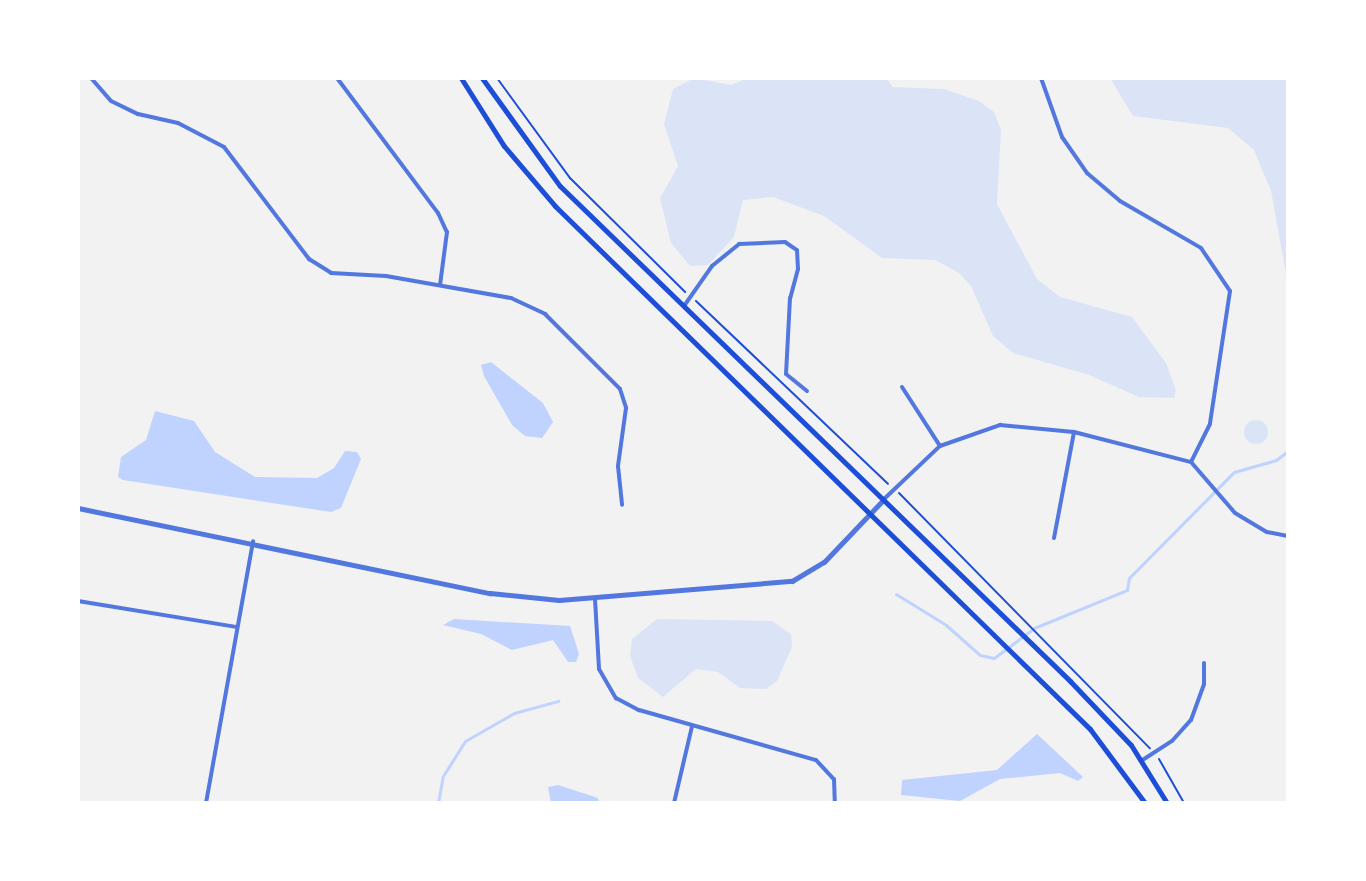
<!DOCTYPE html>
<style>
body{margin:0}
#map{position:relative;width:1366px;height:881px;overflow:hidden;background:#f2f2f2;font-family:Arial,sans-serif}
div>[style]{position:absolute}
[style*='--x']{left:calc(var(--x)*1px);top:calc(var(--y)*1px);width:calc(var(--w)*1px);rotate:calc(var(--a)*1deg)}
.green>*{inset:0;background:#dbe4f7}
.round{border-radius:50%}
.water>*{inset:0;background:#bfd3fe}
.stream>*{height:3px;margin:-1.5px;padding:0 1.5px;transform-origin:1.5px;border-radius:1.5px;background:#bfd3fe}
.path>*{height:2px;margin:-1px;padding:0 1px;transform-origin:1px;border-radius:1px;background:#1d4ed8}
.minor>*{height:4px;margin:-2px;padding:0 2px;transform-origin:2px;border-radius:2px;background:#5277de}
.tertiary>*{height:5px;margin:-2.5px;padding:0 2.5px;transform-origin:2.5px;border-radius:2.5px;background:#5277de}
.secondary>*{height:5px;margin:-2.5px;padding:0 2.5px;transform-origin:2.5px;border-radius:2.5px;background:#1d4ed8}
span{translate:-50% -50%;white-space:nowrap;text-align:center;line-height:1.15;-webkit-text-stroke:6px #fff;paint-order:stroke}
.frame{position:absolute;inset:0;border:80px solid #fff;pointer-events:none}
</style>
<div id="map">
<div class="green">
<div style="clip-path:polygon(694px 78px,731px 85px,748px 78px,886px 78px,893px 87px,944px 89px,979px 101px,994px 112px,1001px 130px,997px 204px,1037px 279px,1060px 297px,1132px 317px,1166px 363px,1176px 390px,1174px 398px,1139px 397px,1089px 375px,1013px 353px,993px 336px,971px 286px,959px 273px,935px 260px,882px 258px,824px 216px,773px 197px,743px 200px,734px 237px,708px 265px,690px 266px,671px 243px,660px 198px,678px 166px,664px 124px,673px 89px)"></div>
<div style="clip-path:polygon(1110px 78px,1288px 78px,1288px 285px,1271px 191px,1254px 150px,1228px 128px,1133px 116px)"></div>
<div class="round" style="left:1244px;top:420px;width:24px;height:24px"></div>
<div style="clip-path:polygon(657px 619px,772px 621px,791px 634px,792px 647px,777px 681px,766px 689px,740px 688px,718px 672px,696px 669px,663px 697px,638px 678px,630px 656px,632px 639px)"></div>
</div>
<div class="water">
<div style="clip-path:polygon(491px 362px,543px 403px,553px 422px,542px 438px,525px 436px,512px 425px,484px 376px,481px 365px)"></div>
<div style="clip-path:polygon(155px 411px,194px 421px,215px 452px,255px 477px,317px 478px,334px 468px,345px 451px,357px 452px,361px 459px,341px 508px,331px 512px,123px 480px,118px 477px,121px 457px,146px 440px)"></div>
<div style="clip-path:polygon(454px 619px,570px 626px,579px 654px,576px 662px,568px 662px,553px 640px,512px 650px,481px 634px,443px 625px)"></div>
<div style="clip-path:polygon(1037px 734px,1083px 777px,1078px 781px,1060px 773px,1000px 779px,960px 801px,901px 795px,902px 780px,997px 770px)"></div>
<div style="clip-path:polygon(558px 785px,598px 798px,599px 803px,551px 803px,548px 787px)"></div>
</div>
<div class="stream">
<div style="--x:896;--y:594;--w:59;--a:31.8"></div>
<div style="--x:946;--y:625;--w:45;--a:41.4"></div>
<div style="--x:980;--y:655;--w:14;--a:12"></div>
<div style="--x:994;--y:658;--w:50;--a:-36.9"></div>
<div style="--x:1034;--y:628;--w:100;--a:-22.2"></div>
<div style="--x:1127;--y:590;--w:12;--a:-81"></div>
<div style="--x:1129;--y:578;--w:149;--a:-45.3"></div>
<div style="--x:1234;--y:472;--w:44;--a:-15.9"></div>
<div style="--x:1276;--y:460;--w:15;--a:-37"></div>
<div style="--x:438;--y:803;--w:27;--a:-80"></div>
<div style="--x:443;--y:776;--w:41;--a:-57.8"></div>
<div style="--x:465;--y:741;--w:56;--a:-29.7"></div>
<div style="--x:514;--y:713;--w:46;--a:-15.3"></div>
</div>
<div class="path">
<div style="--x:497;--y:78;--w:124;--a:53.9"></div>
<div style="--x:570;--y:178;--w:162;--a:44.7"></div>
<div style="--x:696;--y:301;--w:265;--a:43.6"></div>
<div style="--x:899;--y:493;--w:358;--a:45.5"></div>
<div style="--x:1159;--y:759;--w:51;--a:60.4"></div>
</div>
<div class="minor">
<div style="--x:91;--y:78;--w:30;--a:49"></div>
<div style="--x:111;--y:101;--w:30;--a:26"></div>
<div style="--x:138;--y:114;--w:41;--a:12.7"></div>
<div style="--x:178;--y:123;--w:52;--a:27.6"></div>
<div style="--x:224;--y:147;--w:141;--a:52.8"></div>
<div style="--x:309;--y:259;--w:26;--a:32"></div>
<div style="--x:331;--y:273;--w:55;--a:3.1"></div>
<div style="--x:386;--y:276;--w:127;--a:10"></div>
<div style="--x:511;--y:298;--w:38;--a:25"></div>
<div style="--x:545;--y:314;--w:106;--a:45"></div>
<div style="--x:620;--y:389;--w:20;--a:72"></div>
<div style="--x:626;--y:408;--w:59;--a:97.9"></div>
<div style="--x:618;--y:466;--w:39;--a:84"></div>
<div style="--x:337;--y:78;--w:169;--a:53.2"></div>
<div style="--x:438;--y:213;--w:21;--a:65"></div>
<div style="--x:447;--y:232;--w:53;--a:97.5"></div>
<div style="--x:1041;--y:78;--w:63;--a:70.4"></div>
<div style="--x:1062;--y:137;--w:44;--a:55.2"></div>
<div style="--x:1087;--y:173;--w:43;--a:40.3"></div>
<div style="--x:1120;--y:201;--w:94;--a:30.1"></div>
<div style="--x:1201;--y:248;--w:52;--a:56"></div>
<div style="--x:1230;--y:291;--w:134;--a:98.6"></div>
<div style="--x:1210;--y:424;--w:42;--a:116.6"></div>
<div style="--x:684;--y:306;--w:49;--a:-55"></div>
<div style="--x:712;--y:266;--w:35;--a:-39"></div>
<div style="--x:739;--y:244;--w:46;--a:-2.5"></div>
<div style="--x:785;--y:242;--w:14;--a:34"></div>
<div style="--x:797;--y:250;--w:19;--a:87"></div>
<div style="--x:798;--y:269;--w:30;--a:105"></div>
<div style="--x:790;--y:298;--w:76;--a:93"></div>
<div style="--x:786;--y:374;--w:27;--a:39"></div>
<div style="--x:902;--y:387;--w:70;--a:57.2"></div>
<div style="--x:883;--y:500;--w:79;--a:-43.5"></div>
<div style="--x:940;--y:446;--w:64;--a:-19.3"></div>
<div style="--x:1000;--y:425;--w:74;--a:5.4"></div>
<div style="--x:1074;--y:432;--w:121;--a:14.4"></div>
<div style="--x:1191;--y:462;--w:67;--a:49.2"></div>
<div style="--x:1235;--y:513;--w:37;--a:31"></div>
<div style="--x:1267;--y:532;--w:21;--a:11"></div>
<div style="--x:1054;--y:538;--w:108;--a:-79.3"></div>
<div style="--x:595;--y:599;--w:70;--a:86.7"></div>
<div style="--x:599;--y:669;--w:34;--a:60"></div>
<div style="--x:616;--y:698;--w:26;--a:28"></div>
<div style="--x:639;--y:710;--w:184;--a:15.8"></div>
<div style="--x:816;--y:760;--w:26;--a:47"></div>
<div style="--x:834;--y:779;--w:24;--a:88"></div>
<div style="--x:78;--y:601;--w:160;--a:9.3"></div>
<div style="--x:1141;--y:761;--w:37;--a:-33"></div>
<div style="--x:1172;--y:741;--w:28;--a:-48"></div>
<div style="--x:1191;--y:720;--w:38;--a:-70"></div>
<div style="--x:1204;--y:684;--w:21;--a:-90"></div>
<div style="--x:206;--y:803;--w:266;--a:-79.8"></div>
<div style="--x:674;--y:803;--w:79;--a:-76.8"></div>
</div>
<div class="tertiary">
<div style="--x:78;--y:508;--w:421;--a:11.7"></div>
<div style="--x:490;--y:593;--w:69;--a:5.8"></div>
<div style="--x:559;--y:600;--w:234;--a:-4.7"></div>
<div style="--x:792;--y:581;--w:37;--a:-31"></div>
<div style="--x:824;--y:562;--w:86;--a:-46.4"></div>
</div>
<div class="secondary">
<div style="--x:461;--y:78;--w:80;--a:57.7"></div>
<div style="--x:504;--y:146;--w:79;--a:49.6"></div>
<div style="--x:555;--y:206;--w:748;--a:44.35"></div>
<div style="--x:1090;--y:729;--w:92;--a:53.4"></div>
<div style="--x:482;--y:78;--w:133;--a:54.2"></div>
<div style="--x:560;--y:186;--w:711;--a:44.14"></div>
<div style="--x:1070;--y:681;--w:88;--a:46.4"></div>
<div style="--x:1131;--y:745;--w:68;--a:58.2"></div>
</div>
<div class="frame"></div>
</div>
